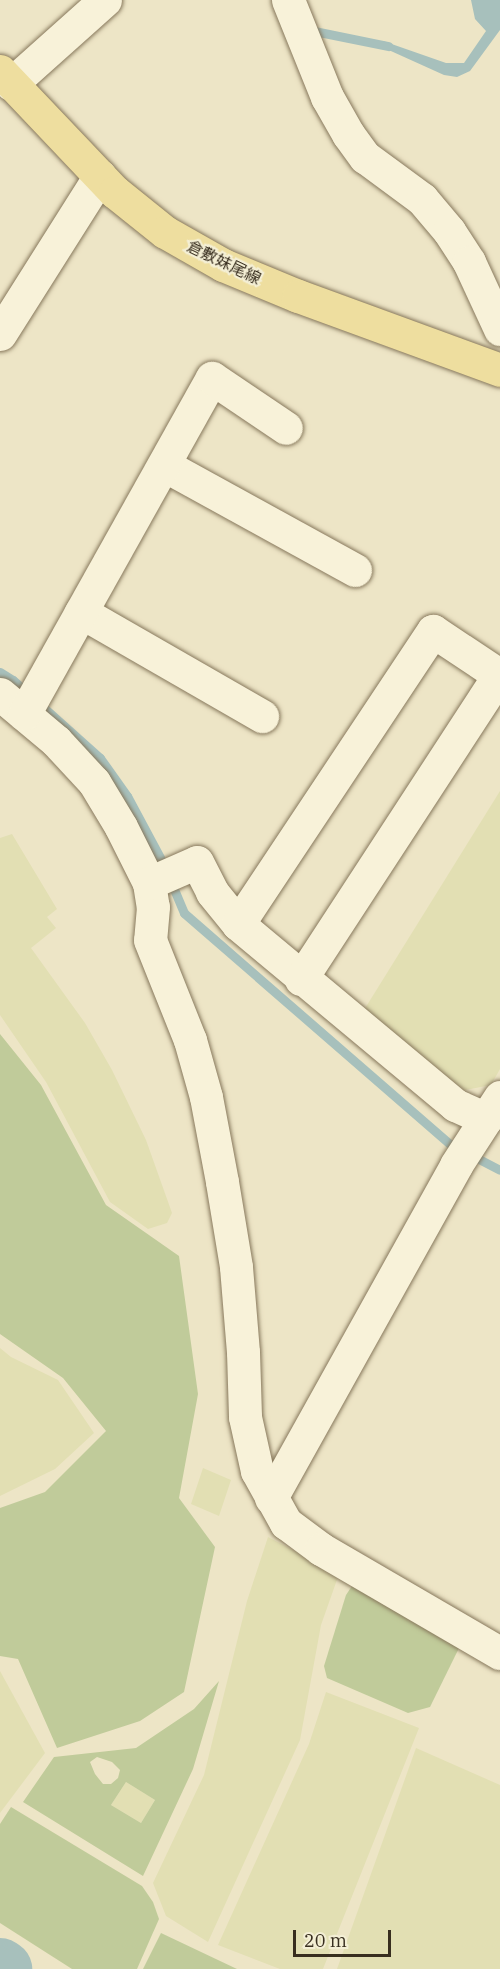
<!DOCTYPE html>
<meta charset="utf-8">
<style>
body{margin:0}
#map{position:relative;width:500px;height:1969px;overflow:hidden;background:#ede5c6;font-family:"IBM Plex Serif","Noto Sans JP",serif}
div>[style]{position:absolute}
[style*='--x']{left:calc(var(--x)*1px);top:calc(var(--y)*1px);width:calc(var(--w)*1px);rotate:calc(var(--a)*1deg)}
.farmland>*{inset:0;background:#e2dfb3}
.green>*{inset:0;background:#c0cb9a}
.water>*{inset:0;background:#a7c0bc}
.stream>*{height:9px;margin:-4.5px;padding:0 4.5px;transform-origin:4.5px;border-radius:4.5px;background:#a7c0bc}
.river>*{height:58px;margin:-29px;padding:0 29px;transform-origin:29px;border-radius:29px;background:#a7c0bc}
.roads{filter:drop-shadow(0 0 2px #87785c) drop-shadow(0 0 2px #87785c)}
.minor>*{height:33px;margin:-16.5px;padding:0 16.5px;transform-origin:16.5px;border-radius:16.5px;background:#f8f2d9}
.major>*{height:33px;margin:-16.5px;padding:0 16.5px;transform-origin:16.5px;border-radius:16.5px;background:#eede9f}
span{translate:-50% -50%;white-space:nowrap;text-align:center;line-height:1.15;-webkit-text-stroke:4.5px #f4efd5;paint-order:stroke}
.street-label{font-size:16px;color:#382e1f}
.scale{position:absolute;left:293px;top:1930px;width:98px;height:27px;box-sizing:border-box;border:3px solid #382e1f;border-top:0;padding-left:8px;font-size:18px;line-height:21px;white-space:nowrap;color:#382e1f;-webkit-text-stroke:4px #f4efd5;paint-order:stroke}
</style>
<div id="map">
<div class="farmland">
<div style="clip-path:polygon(500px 791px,500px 1069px,491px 1085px,460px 1091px,364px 1010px)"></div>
<div style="clip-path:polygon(12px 834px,57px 909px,47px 917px,56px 928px,31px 948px,85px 1023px,112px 1070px,146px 1140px,172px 1213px,167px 1223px,148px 1229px,110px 1202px,46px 1082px,0 1015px,0 838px)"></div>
<div style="clip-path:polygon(0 1348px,11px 1357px,58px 1380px,94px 1433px,55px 1469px,0 1496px)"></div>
<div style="clip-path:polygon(203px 1468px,231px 1480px,219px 1516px,191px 1504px)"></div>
<div style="clip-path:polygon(268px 1537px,339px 1574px,321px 1625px,300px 1740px,208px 1942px,166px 1916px,153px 1883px,204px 1775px,247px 1601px)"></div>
<div style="clip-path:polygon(0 1671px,45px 1753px,0 1813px)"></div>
<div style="clip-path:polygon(326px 1692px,419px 1728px,323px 1969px,280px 1969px,218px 1945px,309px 1744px)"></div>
<div style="clip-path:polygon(416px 1748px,500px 1785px,500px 1969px,337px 1969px)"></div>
<div style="clip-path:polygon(126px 1782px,155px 1800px,141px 1823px,111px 1805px)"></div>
</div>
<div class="green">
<div style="clip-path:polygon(0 1034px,41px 1085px,106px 1205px,179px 1256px,198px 1394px,179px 1498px,215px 1547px,184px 1692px,140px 1721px,57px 1748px,18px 1659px,0 1656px,0 1508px,45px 1492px,106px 1431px,63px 1378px,0 1334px)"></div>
<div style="clip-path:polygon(354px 1583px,460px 1646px,430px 1707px,408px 1713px,327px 1678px,324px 1666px,346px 1595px)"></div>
<div style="clip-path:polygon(evenodd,219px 1681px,193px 1769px,143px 1876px,23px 1802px,54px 1757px,136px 1748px,194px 1709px,219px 1681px,97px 1757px,112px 1762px,120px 1770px,118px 1778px,111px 1784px,103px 1784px,95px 1774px,90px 1762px,97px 1757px,219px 1681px,126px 1782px,155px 1800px,141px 1823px,111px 1805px,126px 1782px)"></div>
<div style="clip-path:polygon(11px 1807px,142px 1886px,153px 1902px,159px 1919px,137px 1969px,72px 1969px,0 1923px,0 1824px)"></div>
<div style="clip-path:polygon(161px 1933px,237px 1969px,143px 1969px)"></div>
</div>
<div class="water">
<div style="clip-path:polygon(471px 0,500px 0,500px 30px,470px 71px,457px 77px,444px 75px,382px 47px,383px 41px,446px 63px,464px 63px,486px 31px,475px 19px)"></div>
</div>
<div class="stream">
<div style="--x:314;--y:31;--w:76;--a:11.5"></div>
<div style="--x:0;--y:672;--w:15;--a:32"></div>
<div style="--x:13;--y:680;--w:117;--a:41.9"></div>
<div style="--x:100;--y:758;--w:47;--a:54.6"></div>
<div style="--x:127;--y:796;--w:76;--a:61.8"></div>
<div style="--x:163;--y:863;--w:54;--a:67.2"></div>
<div style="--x:184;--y:913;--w:352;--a:41"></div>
<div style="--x:450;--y:1144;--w:56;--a:27.5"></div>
</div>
<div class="river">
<div style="--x:0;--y:1967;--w:4;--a:34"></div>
</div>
<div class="roads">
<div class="minor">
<div style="--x:288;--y:0;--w:105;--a:68.1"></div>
<div style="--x:327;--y:97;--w:43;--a:60.4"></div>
<div style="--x:348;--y:134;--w:29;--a:54"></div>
<div style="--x:365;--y:157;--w:71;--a:36.4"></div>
<div style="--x:422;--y:199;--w:42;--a:49.8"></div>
<div style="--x:449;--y:231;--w:37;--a:57"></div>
<div style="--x:469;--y:262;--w:74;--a:65.2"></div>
<div style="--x:11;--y:84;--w:126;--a:-41.8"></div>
<div style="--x:0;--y:334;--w:187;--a:-57.7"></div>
<div style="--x:164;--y:465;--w:218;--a:28.8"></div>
<div style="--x:81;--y:612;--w:209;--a:29.9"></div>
<div style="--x:0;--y:694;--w:73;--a:40"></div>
<div style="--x:56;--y:741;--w:56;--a:47.2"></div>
<div style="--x:94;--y:782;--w:52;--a:59"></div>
<div style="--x:121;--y:827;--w:63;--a:63.4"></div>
<div style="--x:149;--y:883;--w:24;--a:81"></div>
<div style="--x:153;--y:907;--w:33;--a:95"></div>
<div style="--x:150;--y:940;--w:108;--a:68.2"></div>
<div style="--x:190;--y:1040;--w:59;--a:74.3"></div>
<div style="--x:206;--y:1097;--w:86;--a:79.3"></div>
<div style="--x:222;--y:1182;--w:86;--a:80.6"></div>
<div style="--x:236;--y:1267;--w:85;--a:85.3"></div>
<div style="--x:243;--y:1352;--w:65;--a:88.2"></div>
<div style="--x:245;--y:1417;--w:55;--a:77.5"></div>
<div style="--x:257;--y:1471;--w:60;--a:60.9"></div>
<div style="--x:286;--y:1523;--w:44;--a:36.6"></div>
<div style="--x:321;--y:1549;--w:207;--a:30.2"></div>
<div style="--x:24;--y:714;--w:385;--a:-60.8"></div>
<div style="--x:212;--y:378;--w:89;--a:34"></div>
<div style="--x:149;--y:883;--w:52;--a:-23.6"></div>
<div style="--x:197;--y:862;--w:34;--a:63"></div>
<div style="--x:212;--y:892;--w:41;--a:50.9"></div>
<div style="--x:238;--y:924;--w:283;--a:39.8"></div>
<div style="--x:455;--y:1105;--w:34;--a:24"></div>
<div style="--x:238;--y:924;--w:352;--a:-56.4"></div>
<div style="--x:433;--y:631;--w:79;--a:33.7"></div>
<div style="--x:499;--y:675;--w:363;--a:123.1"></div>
<div style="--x:271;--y:1498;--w:381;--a:-60.9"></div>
<div style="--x:456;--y:1165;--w:81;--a:-57.1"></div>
</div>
<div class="major">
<div style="--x:0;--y:71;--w:167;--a:46.5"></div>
<div style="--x:115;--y:192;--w:64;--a:38.7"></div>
<div style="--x:165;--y:232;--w:67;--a:29.6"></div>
<div style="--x:223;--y:265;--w:81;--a:22.5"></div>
<div style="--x:298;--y:296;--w:215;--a:20.1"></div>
</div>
</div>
<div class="street-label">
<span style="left:224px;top:262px;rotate:26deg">倉敷妹尾線</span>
</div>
<div class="scale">20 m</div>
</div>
